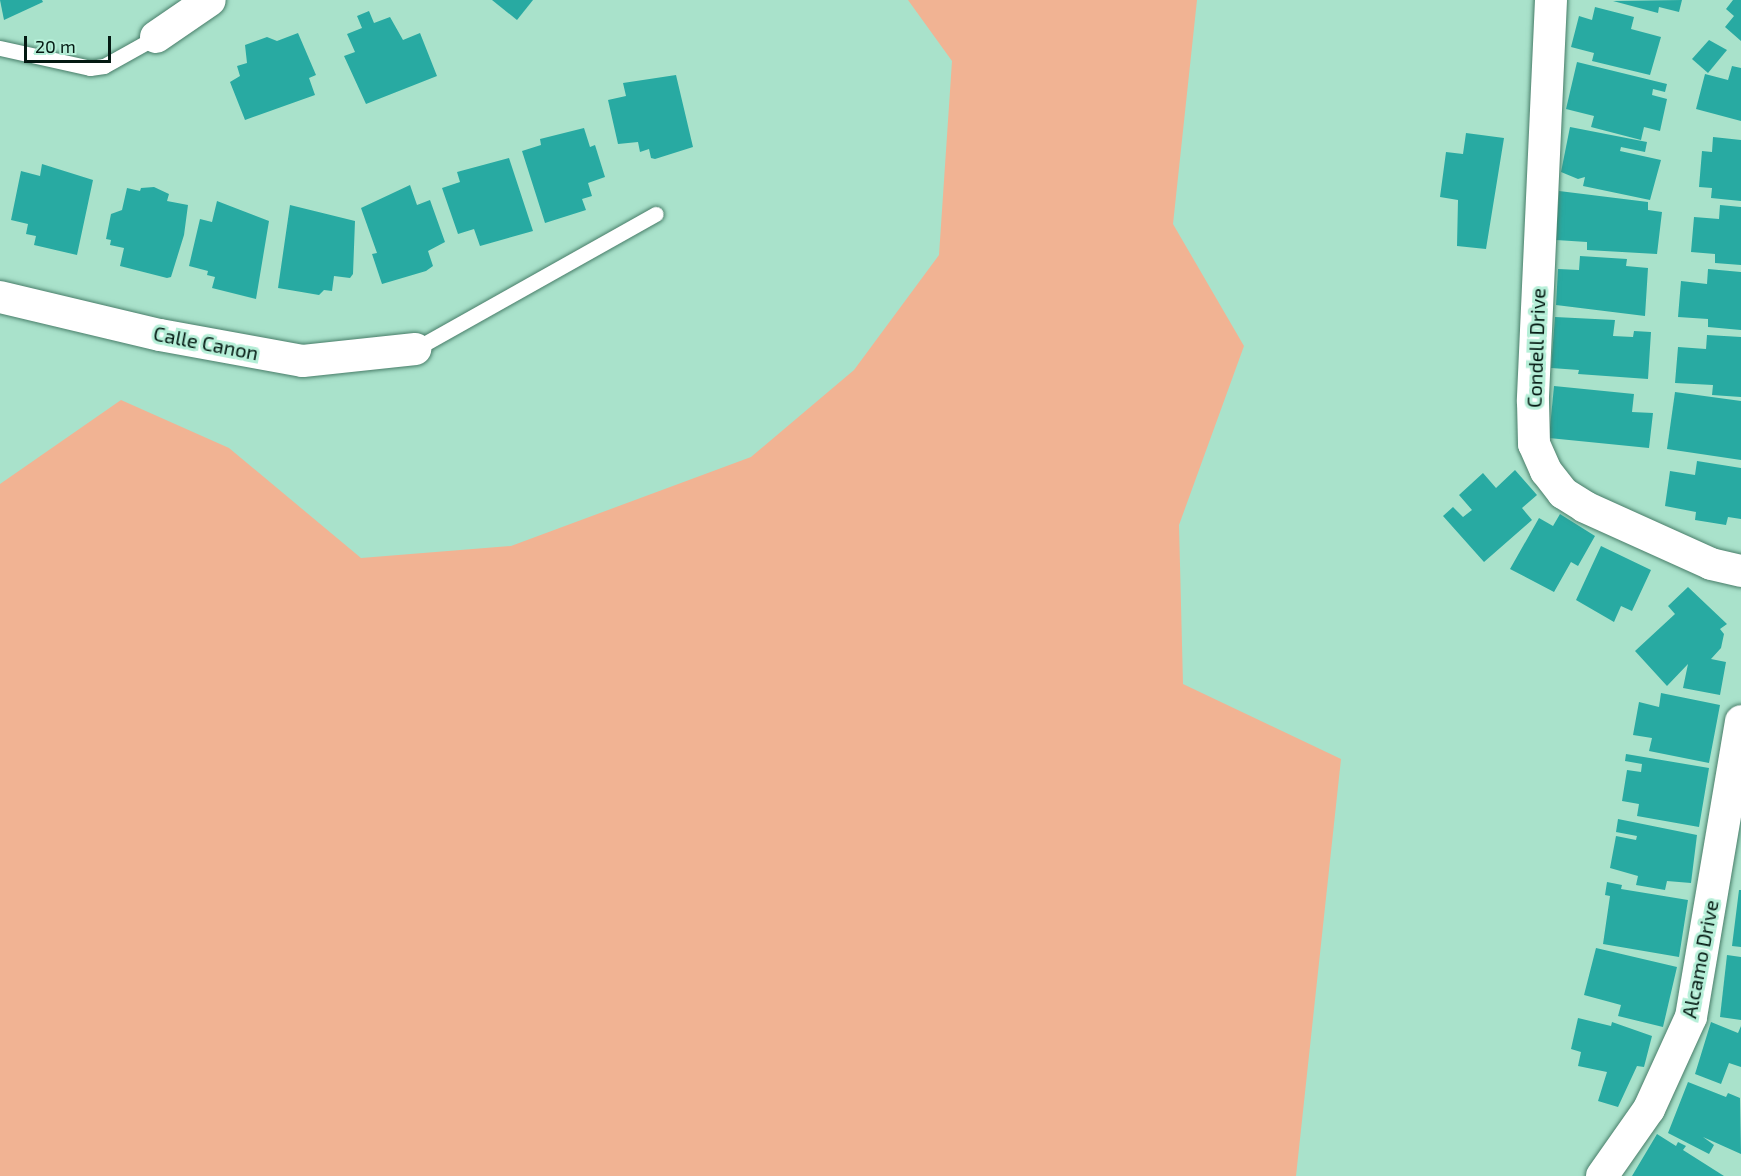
<!DOCTYPE html>
<style>
body{margin:0}
#map{position:relative;width:1741px;height:1176px;overflow:hidden;background:#a9e2cb;font-family:"Exo 2",sans-serif}
div>[style]{position:absolute}
[style*='--x']{left:calc(var(--x)*1px);top:calc(var(--y)*1px);width:calc(var(--w)*1px);rotate:calc(var(--a)*1deg)}
.green>*{inset:0;background:#f1b393}
.building>*{inset:0;background:#28aaa2}
.roads{filter:drop-shadow(0 0 2px #487d69) drop-shadow(0 0 2px #487d69)}
.service>*{height:15px;margin:-7.5px;padding:0 7.5px;transform-origin:7.5px;border-radius:7.5px;background:#fff}
.minor>*{height:32px;margin:-16px;padding:0 16px;transform-origin:16px;border-radius:16px;background:#fff}
span{translate:-50% -50%;white-space:nowrap;text-align:center;line-height:1.15;-webkit-text-stroke:6px #b6efd8;paint-order:stroke}
.street-label{font-size:20px;color:#041912}
.scale{position:absolute;left:24px;top:36px;width:87px;height:27px;box-sizing:border-box;border:3px solid #041912;border-top:0;padding-left:8px;font-size:18px;line-height:21px;white-space:nowrap;color:#041912;-webkit-text-stroke:4px #b6efd8;paint-order:stroke}
</style>
<div id="map">
<div class="green">
<div style="clip-path:polygon(908px 0,1197px 0,1173px 224px,1244px 346px,1179px 525px,1183px 684px,1341px 759px,1296px 1176px,0 1176px,0 484px,121px 400px,229px 448px,361px 558px,511px 546px,751px 457px,854px 370px,939px 255px,952px 61px)"></div>
</div>
<div class="building">
<div style="clip-path:polygon(0 0,42px 0,43px 2px,4px 20px)"></div>
<div style="clip-path:polygon(492px 0,533px 0,517px 20px)"></div>
<div style="clip-path:polygon(1682px 0,1679px 12px,1659px 7px,1658px 13px,1613px 1px)"></div>
<div style="clip-path:polygon(1733px 0,1741px 0,1741px 41px,1725px 27px,1734px 16px,1726px 9px)"></div>
<div style="clip-path:polygon(1595px 7px,1634px 17px,1631px 29px,1661px 37px,1650px 75px,1592px 61px,1594px 53px,1571px 47px,1579px 16px,1592px 20px)"></div>
<div style="clip-path:polygon(369px 11px,374px 23px,390px 17px,403px 40px,420px 33px,437px 76px,366px 104px,344px 56px,355px 52px,347px 34px,362px 28px,357px 16px)"></div>
<div style="clip-path:polygon(298px 33px,316px 75px,309px 78px,315px 95px,245px 120px,230px 82px,240px 76px,237px 66px,247px 63px,245px 45px,267px 37px,277px 41px)"></div>
<div style="clip-path:polygon(1709px 40px,1727px 50px,1708px 73px,1692px 59px)"></div>
<div style="clip-path:polygon(1577px 62px,1667px 84px,1665px 92px,1653px 89px,1652px 95px,1667px 99px,1660px 131px,1644px 127px,1641px 140px,1591px 127px,1594px 116px,1566px 109px)"></div>
<div style="clip-path:polygon(1732px 66px,1741px 68px,1741px 121px,1696px 109px,1705px 74px,1728px 80px)"></div>
<div style="clip-path:polygon(676px 75px,693px 147px,655px 159px,651px 158px,649px 149px,640px 152px,638px 142px,618px 144px,608px 100px,626px 96px,623px 83px)"></div>
<div style="clip-path:polygon(1570px 127px,1647px 142px,1645px 152px,1621px 147px,1620px 151px,1661px 160px,1650px 200px,1583px 186px,1585px 177px,1578px 179px,1561px 172px)"></div>
<div style="clip-path:polygon(584px 128px,590px 147px,595px 145px,605px 177px,588px 183px,592px 196px,582px 199px,586px 210px,545px 223px,522px 151px,541px 145px,540px 139px)"></div>
<div style="clip-path:polygon(1466px 133px,1504px 138px,1486px 249px,1457px 246px,1458px 200px,1440px 197px,1446px 152px,1463px 154px)"></div>
<div style="clip-path:polygon(1713px 137px,1741px 140px,1741px 201px,1711px 198px,1712px 188px,1699px 187px,1702px 151px,1712px 152px)"></div>
<div style="clip-path:polygon(509px 158px,533px 231px,480px 246px,474px 229px,458px 234px,442px 188px,460px 182px,457px 172px)"></div>
<div style="clip-path:polygon(42px 164px,93px 180px,77px 255px,34px 245px,36px 236px,26px 234px,28px 224px,11px 220px,21px 171px,40px 176px)"></div>
<div style="clip-path:polygon(410px 185px,417px 205px,430px 200px,445px 242px,428px 251px,433px 266px,426px 271px,382px 284px,372px 254px,377px 253px,361px 208px)"></div>
<div style="clip-path:polygon(154px 187px,169px 194px,167px 201px,188px 205px,184px 235px,171px 277px,167px 278px,120px 266px,124px 248px,110px 245px,111px 240px,106px 239px,111px 214px,122px 210px,127px 188px,140px 191px,141px 188px)"></div>
<div style="clip-path:polygon(1559px 191px,1648px 202px,1648px 210px,1662px 212px,1657px 254px,1587px 250px,1587px 242px,1556px 240px)"></div>
<div style="clip-path:polygon(217px 201px,269px 221px,256px 299px,212px 288px,215px 277px,207px 275px,208px 271px,189px 266px,200px 219px,212px 222px)"></div>
<div style="clip-path:polygon(290px 205px,355px 221px,353px 274px,350px 278px,334px 276px,332px 291px,324px 290px,319px 295px,278px 288px)"></div>
<div style="clip-path:polygon(1720px 205px,1741px 207px,1741px 265px,1715px 263px,1715px 254px,1691px 252px,1694px 217px,1719px 219px)"></div>
<div style="clip-path:polygon(1580px 256px,1627px 259px,1626px 266px,1648px 268px,1645px 316px,1556px 305px,1558px 269px,1579px 270px)"></div>
<div style="clip-path:polygon(1708px 269px,1741px 272px,1741px 330px,1708px 327px,1708px 319px,1678px 317px,1681px 281px,1707px 284px)"></div>
<div style="clip-path:polygon(1555px 317px,1615px 320px,1613px 336px,1633px 337px,1634px 331px,1651px 332px,1648px 379px,1578px 374px,1579px 370px,1551px 368px)"></div>
<div style="clip-path:polygon(1707px 335px,1741px 337px,1741px 397px,1712px 395px,1713px 385px,1675px 383px,1678px 347px,1706px 349px)"></div>
<div style="clip-path:polygon(1554px 386px,1634px 394px,1632px 412px,1653px 413px,1649px 448px,1549px 438px)"></div>
<div style="clip-path:polygon(1675px 392px,1741px 401px,1741px 460px,1667px 449px)"></div>
<div style="clip-path:polygon(1697px 461px,1741px 468px,1741px 519px,1728px 517px,1726px 525px,1695px 520px,1696px 512px,1665px 506px,1670px 471px,1695px 475px)"></div>
<div style="clip-path:polygon(1515px 470px,1537px 495px,1522px 508px,1532px 520px,1484px 562px,1443px 516px,1453px 507px,1463px 517px,1472px 510px,1459px 495px,1483px 473px,1496px 488px)"></div>
<div style="clip-path:polygon(1560px 514px,1595px 536px,1578px 566px,1571px 562px,1554px 592px,1510px 569px,1539px 518px,1553px 526px)"></div>
<div style="clip-path:polygon(1601px 546px,1651px 570px,1632px 611px,1621px 606px,1614px 622px,1576px 600px)"></div>
<div style="clip-path:polygon(1688px 587px,1727px 624px,1720px 629px,1724px 634px,1721px 648px,1711px 659px,1726px 662px,1720px 695px,1683px 688px,1688px 664px,1667px 686px,1635px 651px,1675px 614px,1668px 606px)"></div>
<div style="clip-path:polygon(1661px 693px,1720px 705px,1709px 763px,1649px 751px,1652px 738px,1633px 735px,1639px 702px,1659px 707px)"></div>
<div style="clip-path:polygon(1626px 754px,1709px 768px,1699px 827px,1637px 816px,1639px 804px,1622px 801px,1627px 770px,1641px 772px,1642px 764px,1625px 761px)"></div>
<div style="clip-path:polygon(1618px 819px,1697px 835px,1691px 883px,1667px 881px,1665px 890px,1636px 885px,1638px 876px,1610px 868px,1616px 836px,1636px 840px,1637px 836px,1616px 832px)"></div>
<div style="clip-path:polygon(1607px 882px,1622px 885px,1621px 889px,1688px 900px,1679px 957px,1603px 944px,1610px 896px,1605px 895px)"></div>
<div style="clip-path:polygon(1739px 890px,1741px 890px,1741px 947px,1732px 946px)"></div>
<div style="clip-path:polygon(1596px 948px,1677px 967px,1663px 1027px,1618px 1016px,1621px 1005px,1584px 995px)"></div>
<div style="clip-path:polygon(1727px 955px,1741px 957px,1741px 1020px,1720px 1017px)"></div>
<div style="clip-path:polygon(1578px 1018px,1611px 1026px,1612px 1022px,1652px 1036px,1644px 1067px,1637px 1066px,1618px 1107px,1598px 1101px,1607px 1072px,1578px 1066px,1581px 1052px,1571px 1049px)"></div>
<div style="clip-path:polygon(1711px 1022px,1738px 1033px,1741px 1026px,1741px 1067px,1729px 1063px,1721px 1084px,1695px 1074px)"></div>
<div style="clip-path:polygon(1688px 1082px,1726px 1097px,1728px 1093px,1740px 1098px,1741px 1154px,1703px 1137px,1714px 1145px,1709px 1154px,1668px 1133px)"></div>
<div style="clip-path:polygon(1657px 1134px,1676px 1146px,1678px 1142px,1686px 1146px,1683px 1150px,1724px 1176px,1632px 1176px)"></div>
</div>
<div class="roads">
<div class="service">
<div style="--x:0;--y:48;--w:92;--a:12.5"></div>
<div style="--x:90;--y:68;--w:14;--a:-8"></div>
<div style="--x:104;--y:66;--w:60;--a:-29.1"></div>
<div style="--x:415;--y:349;--w:276;--a:-29.3"></div>
</div>
<div class="minor">
<div style="--x:1551;--y:0;--w:402;--a:92.6"></div>
<div style="--x:1533;--y:402;--w:42;--a:88.6"></div>
<div style="--x:1534;--y:444;--w:30;--a:66"></div>
<div style="--x:1546;--y:471;--w:28;--a:52"></div>
<div style="--x:1563;--y:493;--w:26;--a:32"></div>
<div style="--x:1585;--y:507;--w:138;--a:24.3"></div>
<div style="--x:1711;--y:564;--w:31;--a:13"></div>
<div style="--x:156;--y:37;--w:65;--a:-34.4"></div>
<div style="--x:0;--y:297;--w:164;--a:13.4"></div>
<div style="--x:160;--y:335;--w:145;--a:10.3"></div>
<div style="--x:303;--y:361;--w:113;--a:-6.1"></div>
<div style="--x:1602;--y:1176;--w:82;--a:-55"></div>
<div style="--x:1649;--y:1109;--w:101;--a:-65.5"></div>
<div style="--x:1691;--y:1017;--w:300;--a:-80.4"></div>
</div>
</div>
<div class="street-label">
<span style="left:206px;top:343px;rotate:11deg">Calle Canon</span>
<span style="left:1536px;top:348px;rotate:-88deg">Condell Drive</span>
<span style="left:1700px;top:959px;rotate:-79deg">Alcamo Drive</span>
</div>
<div class="scale">20 m</div>
</div>
